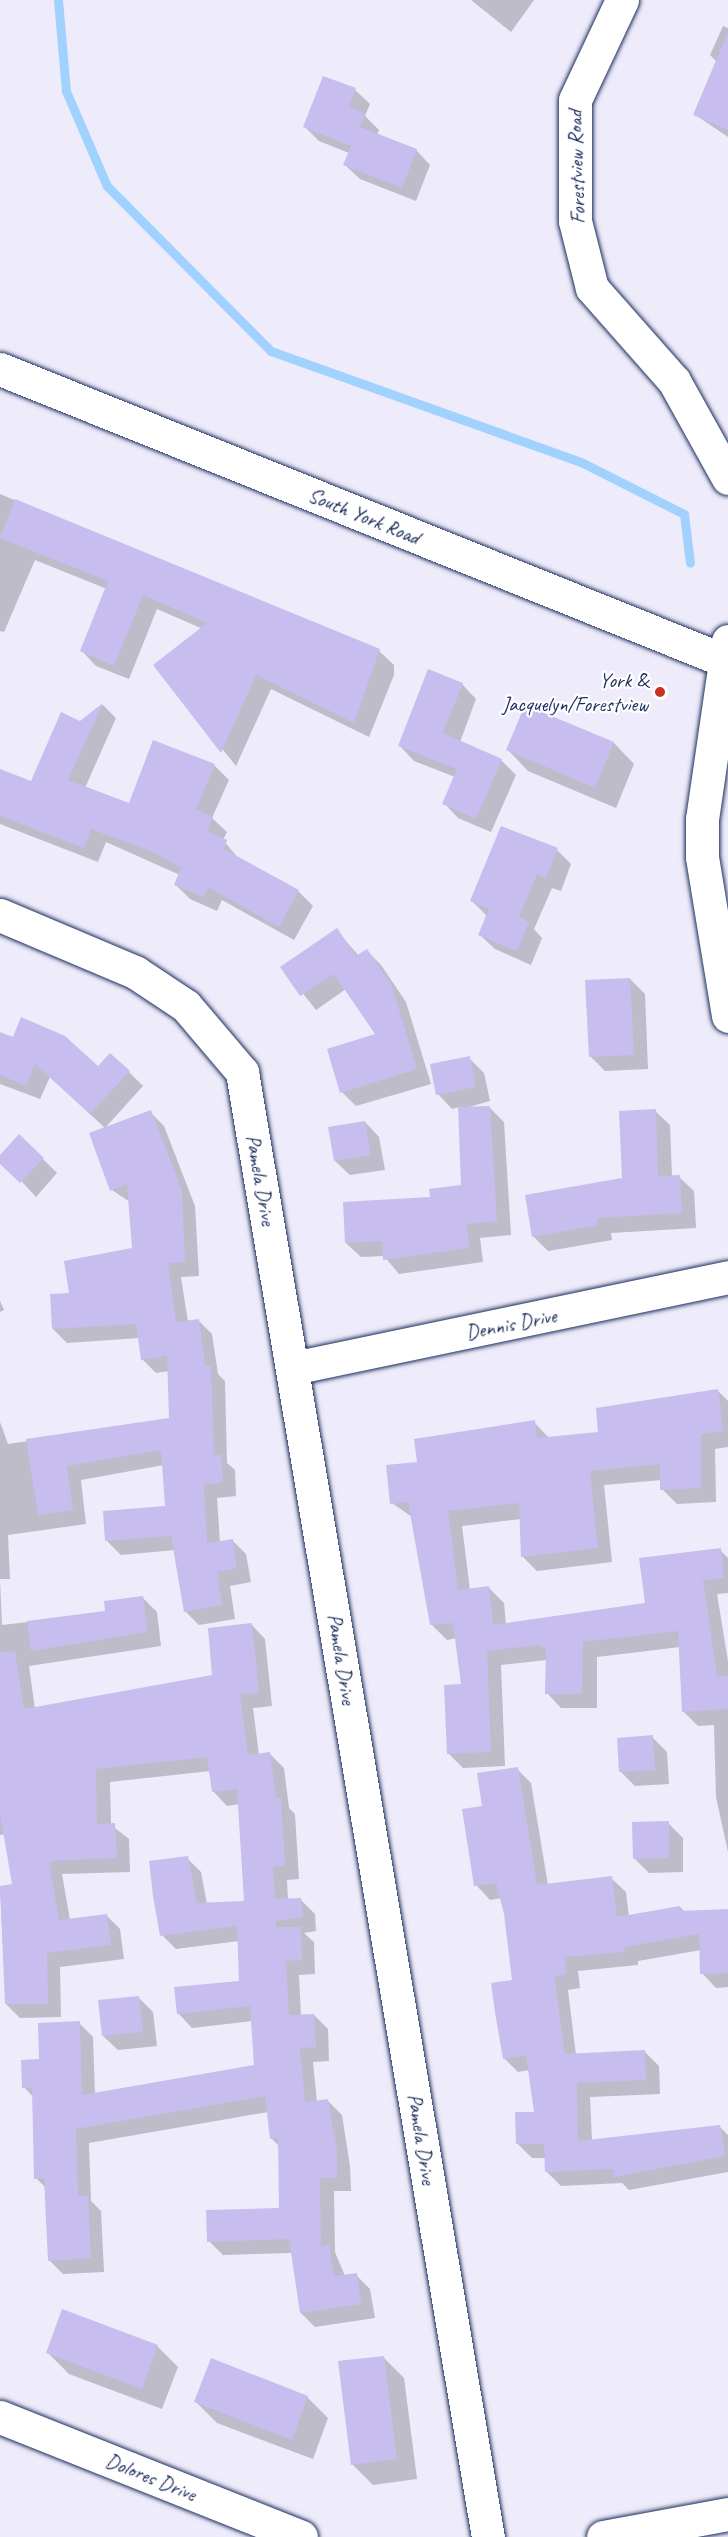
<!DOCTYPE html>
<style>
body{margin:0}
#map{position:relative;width:728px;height:2537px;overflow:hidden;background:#eeebfa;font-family:Caveat,sans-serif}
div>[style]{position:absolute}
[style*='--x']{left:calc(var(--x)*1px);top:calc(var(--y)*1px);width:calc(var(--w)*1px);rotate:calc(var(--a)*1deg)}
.shadow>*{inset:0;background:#0003}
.stream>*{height:9px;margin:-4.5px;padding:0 4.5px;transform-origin:4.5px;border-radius:4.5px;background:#a1d2fd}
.building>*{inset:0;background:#c7bdef}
.roads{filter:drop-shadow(0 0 2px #1b2f5e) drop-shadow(0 0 2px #1b2f5e)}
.street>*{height:33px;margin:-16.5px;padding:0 16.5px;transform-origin:16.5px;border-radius:16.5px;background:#fff}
.secondary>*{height:33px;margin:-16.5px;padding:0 16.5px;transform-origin:16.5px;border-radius:16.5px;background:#fff}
.dots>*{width:16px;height:16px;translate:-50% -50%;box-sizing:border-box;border:3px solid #fff;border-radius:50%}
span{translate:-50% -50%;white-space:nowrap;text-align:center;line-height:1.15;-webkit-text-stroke:4.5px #fff;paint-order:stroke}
.street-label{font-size:21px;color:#1b2f5e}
.poi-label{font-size:21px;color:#1b2f5e}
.right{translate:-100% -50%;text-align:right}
</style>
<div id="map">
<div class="shadow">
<div style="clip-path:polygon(471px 0,534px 0,511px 32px)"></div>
<div style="clip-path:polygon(723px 26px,728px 28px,728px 137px,694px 114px,717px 62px,710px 55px)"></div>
<div style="clip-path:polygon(355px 90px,370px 104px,365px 116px,379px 130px,377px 135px,416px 150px,430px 165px,416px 201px,360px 179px,345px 165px,349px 153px,319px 141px,305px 127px)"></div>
<div style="clip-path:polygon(0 494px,379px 651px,394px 665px,394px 675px,369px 737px,271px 689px,236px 766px,155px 665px,203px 629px,157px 609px,129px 679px,96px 666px,82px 651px,107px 589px,35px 560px,4px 632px,0 631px)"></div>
<div style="clip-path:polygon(462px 684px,476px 699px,460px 742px,501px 760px,516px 775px,491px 832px,458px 818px,444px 803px,455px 777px,414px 761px,400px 746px)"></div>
<div style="clip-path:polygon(103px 705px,116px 718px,85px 788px,130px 805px,153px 742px,215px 766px,229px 780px,212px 818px,227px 832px,223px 840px,239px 859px,298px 891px,313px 906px,294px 940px,222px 900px,217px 911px,190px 899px,176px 885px,180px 875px,106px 842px,98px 862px,0 824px,0 771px,32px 783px,80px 722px)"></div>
<div style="clip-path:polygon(526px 707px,614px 743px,634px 764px,616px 808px,528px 771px,508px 750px)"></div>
<div style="clip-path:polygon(557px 850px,571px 864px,561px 891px,552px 888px,534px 929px,542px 938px,531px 965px,495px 949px,480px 935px,486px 915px,472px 901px)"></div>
<div style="clip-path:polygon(336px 930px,359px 956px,367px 951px,381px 965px,406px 1002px,431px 1084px,356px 1106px,342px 1092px,377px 1035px,346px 989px,316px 1010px,282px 967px)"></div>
<div style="clip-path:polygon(630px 979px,645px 994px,648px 1069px,605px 1071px,591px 1057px)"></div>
<div style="clip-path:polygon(0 1033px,98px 1068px,129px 1072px,143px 1086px,105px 1128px,50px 1077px,40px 1099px,0 1084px)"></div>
<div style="clip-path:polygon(469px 1058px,484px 1073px,490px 1101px,462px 1109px,489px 1107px,504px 1122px,511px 1235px,480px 1238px,483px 1262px,399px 1274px,384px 1256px,361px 1257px,346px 1243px,463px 1187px,459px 1107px,452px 1109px,438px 1094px)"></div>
<div style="clip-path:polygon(655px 1111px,670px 1125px,672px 1177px,679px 1177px,694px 1191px,696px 1228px,611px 1233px,612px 1240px,548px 1251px,533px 1236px,623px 1180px)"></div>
<div style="clip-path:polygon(150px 1112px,164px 1126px,195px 1206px,199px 1276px,181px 1277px,188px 1322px,198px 1320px,212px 1334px,218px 1374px,225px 1381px,227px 1463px,235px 1470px,236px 1496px,217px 1498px,220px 1542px,232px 1540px,246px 1554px,251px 1582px,230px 1586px,235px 1619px,199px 1625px,185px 1611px,175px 1550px,121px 1555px,107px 1541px,167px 1507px,164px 1465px,81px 1480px,86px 1524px,8px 1535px,10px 1579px,0 1579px,2px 1625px,106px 1613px,143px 1598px,157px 1612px,161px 1646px,29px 1666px,35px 1709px,214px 1676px,251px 1624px,265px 1639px,272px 1706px,253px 1708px,259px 1755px,270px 1754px,284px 1768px,289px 1808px,295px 1814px,299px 1879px,287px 1880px,288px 1900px,301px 1900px,315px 1914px,316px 1931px,304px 1933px,314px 1942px,315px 1974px,299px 1975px,301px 2016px,314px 2015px,328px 2029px,329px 2061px,313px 2062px,317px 2102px,328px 2101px,342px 2115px,350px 2166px,351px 2191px,334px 2191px,335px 2252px,345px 2276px,356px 2275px,370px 2289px,375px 2318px,315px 2327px,301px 2313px,292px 2253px,223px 2255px,209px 2241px,281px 2209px,280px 2147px,271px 2138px,268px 2112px,89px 2143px,91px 2201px,101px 2211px,104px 2272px,63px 2274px,49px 2260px,46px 2188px,36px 2178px,34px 2098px,24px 2087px,40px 2060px,79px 2023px,93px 2037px,95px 2095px,255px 2066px,253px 2021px,192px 2028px,178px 2013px,241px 1982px,239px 1941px,176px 1949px,162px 1935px,187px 1858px,201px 1872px,207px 1904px,246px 1902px,240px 1804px,227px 1806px,213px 1791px,210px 1771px,110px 1782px,111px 1825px,129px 1839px,130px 1872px,62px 1874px,70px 1920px,106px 1915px,120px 1929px,124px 1959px,60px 1967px,61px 2017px,20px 2018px,6px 2004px,0 1888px,13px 1886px,5px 1834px,0 1835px,0 1422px,8px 1444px,171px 1420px,169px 1371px,156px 1373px,142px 1359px,139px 1338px,67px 1343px,53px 1329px,71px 1294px,134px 1249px,130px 1202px,112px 1190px)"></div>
<div style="clip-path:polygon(365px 1122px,379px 1137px,385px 1170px,350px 1175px,335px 1161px)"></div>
<div style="clip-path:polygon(0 1158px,43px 1159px,57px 1173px,36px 1197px)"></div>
<div style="clip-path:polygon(0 1301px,4px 1310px,0 1312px)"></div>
<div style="clip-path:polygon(717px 1390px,728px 1401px,728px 1447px,715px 1449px,716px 1502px,677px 1504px,662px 1489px,662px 1480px,604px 1485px,612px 1562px,537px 1571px,522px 1556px,521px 1519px,462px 1526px,470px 1590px,489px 1588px,504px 1603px,506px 1625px,646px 1604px,720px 1550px,728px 1558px,728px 1593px,717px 1594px,728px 1661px,728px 1852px,716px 1797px,714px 1725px,698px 1726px,683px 1711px,680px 1647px,597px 1657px,597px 1708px,561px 1708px,547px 1693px,547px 1660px,501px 1665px,505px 1766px,463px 1768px,448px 1753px,463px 1685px,457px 1638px,447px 1640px,432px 1625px,412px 1517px,392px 1503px,418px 1463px,534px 1422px,549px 1438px,600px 1433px)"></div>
<div style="clip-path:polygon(652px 1737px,667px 1752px,669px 1784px,635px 1786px,621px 1772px)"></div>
<div style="clip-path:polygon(517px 1769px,531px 1783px,548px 1885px,611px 1878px,626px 1892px,629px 1917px,680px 1907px,685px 1912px,728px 1910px,728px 1987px,716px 1988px,702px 1973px,701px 1950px,638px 1961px,638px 1965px,578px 1971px,580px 1988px,568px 1990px,576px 2055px,645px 2052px,659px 2066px,660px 2094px,590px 2097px,592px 2141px,720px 2127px,728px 2135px,728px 2172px,629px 2190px,622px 2183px,561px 2186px,546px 2171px,546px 2158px,532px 2158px,518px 2144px,535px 2113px,529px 2070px,518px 2072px,504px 2058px,513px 1981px,506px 1913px,502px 1898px,490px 1900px,476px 1885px,483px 1807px)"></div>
<div style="clip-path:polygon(668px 1823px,683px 1838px,683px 1872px,649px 1873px,634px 1858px)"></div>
<div style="clip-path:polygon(138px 1997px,153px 2012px,157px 2046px,118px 2050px,103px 2036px)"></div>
<div style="clip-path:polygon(157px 2346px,178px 2367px,162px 2409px,69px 2374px,48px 2353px)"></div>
<div style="clip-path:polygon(383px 2357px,404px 2378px,417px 2479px,373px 2485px,352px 2464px)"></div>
<div style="clip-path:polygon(307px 2397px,328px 2418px,313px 2459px,217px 2423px,196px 2402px)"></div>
</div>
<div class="stream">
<div style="--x:58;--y:0;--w:91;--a:85"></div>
<div style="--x:66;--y:91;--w:103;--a:66.7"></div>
<div style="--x:107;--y:186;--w:233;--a:45.2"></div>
<div style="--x:271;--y:351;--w:329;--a:19.7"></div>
<div style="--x:581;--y:462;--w:115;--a:26.8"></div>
<div style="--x:684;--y:514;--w:49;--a:83"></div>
</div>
<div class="building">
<div style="clip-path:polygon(728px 32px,728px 130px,693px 115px)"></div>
<div style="clip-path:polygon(323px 76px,356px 88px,349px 107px,365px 114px,360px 127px,417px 149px,402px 188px,343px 165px,351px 146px,303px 127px)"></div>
<div style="clip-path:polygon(15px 499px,380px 649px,354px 723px,256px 675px,221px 753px,153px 665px,207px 623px,143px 595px,114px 666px,80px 651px,108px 581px,0 538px)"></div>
<div style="clip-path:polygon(428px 669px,463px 683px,443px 733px,502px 759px,476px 819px,442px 804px,457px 769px,398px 746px)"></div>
<div style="clip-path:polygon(103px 703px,68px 780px,129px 803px,153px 740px,215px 764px,196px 809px,213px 817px,207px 831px,227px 840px,224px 849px,299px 890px,279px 927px,208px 887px,203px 897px,174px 885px,181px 868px,153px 852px,91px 829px,84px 848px,0 816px,0 769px,31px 781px,61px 712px,80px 721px)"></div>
<div style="clip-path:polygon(525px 705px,614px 742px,595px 788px,506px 750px)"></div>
<div style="clip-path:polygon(501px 826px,558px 848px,546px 878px,537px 874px,519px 917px,529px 922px,517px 951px,478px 935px,489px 909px,470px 901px)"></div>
<div style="clip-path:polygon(337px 928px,356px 956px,367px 949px,392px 986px,417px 1069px,340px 1093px,327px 1049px,375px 1034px,334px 974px,300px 996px,280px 967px)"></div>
<div style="clip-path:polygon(630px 978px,634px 1055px,589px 1057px,585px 980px)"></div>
<div style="clip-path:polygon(21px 1017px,65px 1036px,98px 1066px,110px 1053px,130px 1071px,90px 1114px,35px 1064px,26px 1086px,0 1075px,0 1032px,13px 1037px)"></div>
<div style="clip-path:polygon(470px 1056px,476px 1087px,436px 1095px,430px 1064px)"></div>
<div style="clip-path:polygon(490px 1106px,497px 1221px,467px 1224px,469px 1248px,383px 1260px,382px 1241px,345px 1243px,343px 1202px,430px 1197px,429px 1189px,461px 1185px,458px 1107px)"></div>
<div style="clip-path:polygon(656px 1109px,658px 1176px,680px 1175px,682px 1213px,597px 1218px,598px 1225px,532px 1237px,525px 1195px,622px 1178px,619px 1111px)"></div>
<div style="clip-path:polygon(151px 1110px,182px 1191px,185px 1262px,168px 1263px,176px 1322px,199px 1319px,205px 1366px,211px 1366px,214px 1455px,221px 1455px,223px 1483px,204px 1484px,207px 1543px,233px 1539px,237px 1568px,217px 1572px,222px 1605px,184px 1612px,171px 1536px,105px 1541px,103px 1511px,165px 1506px,161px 1450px,67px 1466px,73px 1510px,38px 1515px,26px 1439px,169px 1418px,167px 1356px,141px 1360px,136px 1324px,52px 1329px,50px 1294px,69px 1293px,64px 1261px,132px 1248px,127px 1184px,110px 1191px,89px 1133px)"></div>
<div style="clip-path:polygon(365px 1121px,371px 1155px,334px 1161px,328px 1127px)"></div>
<div style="clip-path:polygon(19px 1134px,44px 1158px,20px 1183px,0 1164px,0 1155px)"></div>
<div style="clip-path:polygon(718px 1389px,723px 1431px,701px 1434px,701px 1488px,660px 1490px,660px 1464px,590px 1471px,598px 1548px,521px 1557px,519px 1503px,448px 1511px,458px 1590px,489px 1586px,493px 1625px,645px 1603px,639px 1558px,721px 1548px,724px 1578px,703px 1580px,717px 1676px,728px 1676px,728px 1709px,682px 1712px,678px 1631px,583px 1642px,582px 1694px,545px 1694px,546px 1649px,539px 1645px,487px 1651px,491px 1752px,447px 1754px,444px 1685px,461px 1684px,453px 1623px,430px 1625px,408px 1502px,390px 1504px,386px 1465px,417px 1462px,414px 1439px,535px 1420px,537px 1438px,598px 1432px,596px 1408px)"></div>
<div style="clip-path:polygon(143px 1596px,148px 1632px,31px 1651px,27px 1621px,105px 1611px,104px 1601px)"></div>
<div style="clip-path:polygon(252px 1623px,259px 1693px,240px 1694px,248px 1755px,270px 1752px,276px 1798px,281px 1798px,285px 1866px,273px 1867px,275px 1899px,301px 1898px,303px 1917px,276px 1921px,276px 1927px,301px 1927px,302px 1960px,286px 1961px,289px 2015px,314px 2014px,316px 2047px,300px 2048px,305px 2102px,328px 2099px,337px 2150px,337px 2178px,320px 2178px,321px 2246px,329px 2244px,334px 2276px,357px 2273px,361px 2304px,300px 2313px,289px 2239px,207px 2242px,206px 2210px,279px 2208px,278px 2138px,270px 2139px,265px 2096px,76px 2129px,78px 2196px,88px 2195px,91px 2258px,48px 2261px,44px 2178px,34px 2179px,32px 2088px,22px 2088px,21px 2060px,39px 2059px,38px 2023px,80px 2021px,82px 2095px,254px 2065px,250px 2006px,177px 2014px,174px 1987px,239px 1981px,237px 1926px,160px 1936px,153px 1896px,149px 1861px,188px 1856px,197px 1903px,244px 1901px,237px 1789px,212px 1792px,207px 1757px,96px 1769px,97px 1824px,115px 1823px,117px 1858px,49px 1861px,59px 1920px,107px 1914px,111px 1945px,47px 1953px,48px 2004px,5px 2004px,0 1886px,12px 1884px,0 1814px,0 1652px,15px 1651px,24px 1709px,212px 1675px,208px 1628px)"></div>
<div style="clip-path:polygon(653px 1735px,655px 1770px,619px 1772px,617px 1738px)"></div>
<div style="clip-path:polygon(518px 1767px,537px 1885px,612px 1876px,617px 1917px,680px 1906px,681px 1911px,728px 1909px,728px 1973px,700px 1974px,699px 1934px,624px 1947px,625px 1952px,565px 1957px,566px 1975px,554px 1976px,565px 2054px,645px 2050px,646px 2080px,577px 2083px,578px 2141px,720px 2125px,725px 2156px,614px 2177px,613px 2169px,545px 2172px,544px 2144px,516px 2144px,515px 2112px,534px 2112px,526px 2055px,503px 2059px,495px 2012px,491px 1983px,512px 1980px,504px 1914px,496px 1883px,474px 1886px,462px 1809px,482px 1806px,477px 1773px)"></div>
<div style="clip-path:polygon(669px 1821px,669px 1858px,633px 1859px,632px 1822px)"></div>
<div style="clip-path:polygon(139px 1996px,143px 2032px,102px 2036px,98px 2000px)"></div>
<div style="clip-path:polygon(62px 2309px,158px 2345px,142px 2389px,46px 2353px)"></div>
<div style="clip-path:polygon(384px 2356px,397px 2459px,351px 2465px,338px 2361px)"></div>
<div style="clip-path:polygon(211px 2358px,308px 2396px,292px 2440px,194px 2402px)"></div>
</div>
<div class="roads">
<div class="street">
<div style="--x:622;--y:0;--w:110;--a:115.2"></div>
<div style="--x:575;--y:100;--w:121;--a:90"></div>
<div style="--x:575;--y:221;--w:69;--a:75.8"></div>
<div style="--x:592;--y:288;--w:124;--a:48.6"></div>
<div style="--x:674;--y:381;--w:111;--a:60.9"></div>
<div style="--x:728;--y:641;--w:180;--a:98.3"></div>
<div style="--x:702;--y:819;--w:38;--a:90"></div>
<div style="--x:702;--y:857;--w:161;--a:80.7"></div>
<div style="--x:0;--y:915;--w:147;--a:22.9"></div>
<div style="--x:135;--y:972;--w:61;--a:33.7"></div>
<div style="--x:186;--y:1006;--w:87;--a:49.7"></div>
<div style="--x:242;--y:1072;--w:1486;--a:80.47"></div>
<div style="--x:293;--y:1368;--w:444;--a:-11.8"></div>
<div style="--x:0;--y:2417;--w:324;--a:21.7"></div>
<div style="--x:603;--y:2537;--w:127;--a:-10.4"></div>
</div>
<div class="secondary">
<div style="--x:0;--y:369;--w:785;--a:21.92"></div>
</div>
</div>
<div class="dots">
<div style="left:660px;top:692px;background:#c8321e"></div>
</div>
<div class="street-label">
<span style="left:576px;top:167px;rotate:-92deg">Forestview Road</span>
<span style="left:364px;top:516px;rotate:22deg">South York Road</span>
<span style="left:261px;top:1180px;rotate:80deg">Pamela Drive</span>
<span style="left:511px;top:1324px;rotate:-11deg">Dennis Drive</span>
<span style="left:342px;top:1659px;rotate:81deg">Pamela Drive</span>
<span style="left:422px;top:2139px;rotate:81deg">Pamela Drive</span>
<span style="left:151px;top:2477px;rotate:22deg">Dolores Drive</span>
</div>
<div class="poi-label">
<span class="right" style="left:648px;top:692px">York &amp;<br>Jacquelyn/Forestview</span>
</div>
</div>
